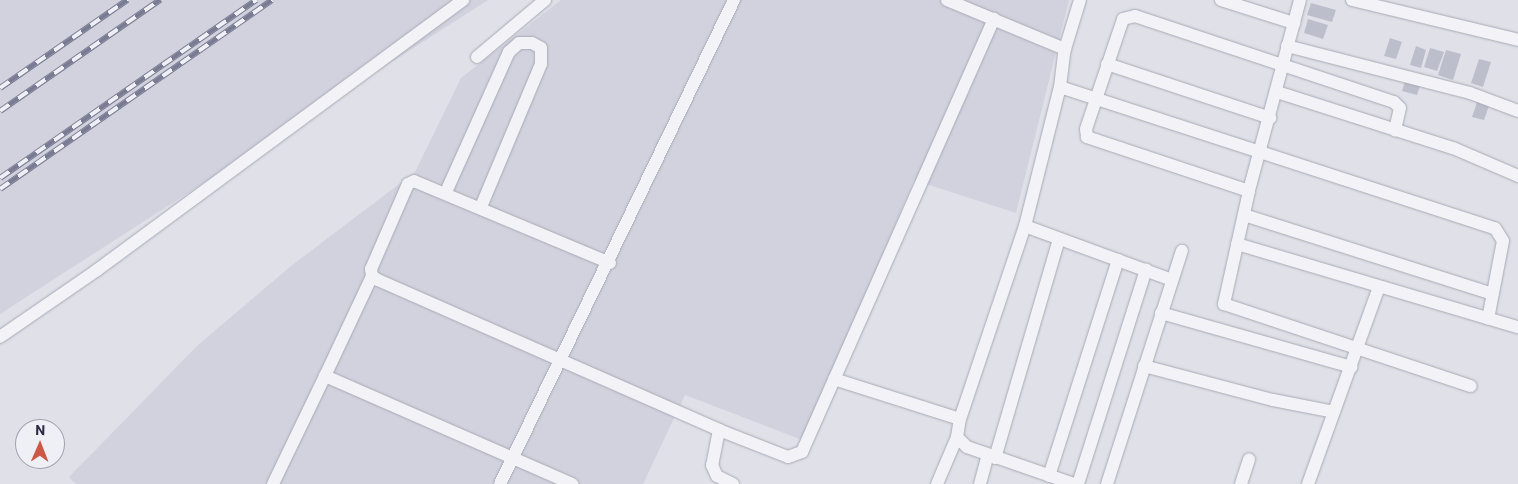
<!DOCTYPE html>
<style>
body{margin:0}
#map{position:relative;width:1518px;height:484px;overflow:hidden;background:#dfe0e8;font-family:Roboto,sans-serif}
div>[style]{position:absolute}
[style*='--x']{left:calc(var(--x)*1px);top:calc(var(--y)*1px);width:calc(var(--w)*1px);rotate:calc(var(--a)*1deg)}
.built>*{inset:0;background:#d1d2dd}
.building>*{inset:0;background:#bdbecb}
.roads{filter:drop-shadow(0 0 1px #a8a9b5) drop-shadow(0 0 1px #a8a9b5)}
.minor>*{height:12px;margin:-6px;padding:0 6px;transform-origin:6px;border-radius:6px;background:#f2f2f7}
.rail>*{height:5.5px;margin-top:-2.75px;transform-origin:0;background:repeating-linear-gradient(90deg,#eff0f6 0 11px,#797b92 0 22px);box-sizing:border-box;border-block:1px solid #797b92}
span{translate:-50% -50%;white-space:nowrap;text-align:center;line-height:1.15;-webkit-text-stroke:4px #eff0f6;paint-order:stroke}
.north{position:absolute;left:15px;top:419px;width:50px;height:50px;box-sizing:border-box;background:#eff0f6;border:1px solid #9fa1ad;border-radius:50%;rotate:1deg;font-size:14px;font-weight:700;line-height:20px;text-align:center;color:#282a3f}
.north::after{content:'';display:block;margin:auto;width:18px;height:22px;background:#cc5946;clip-path:polygon(50% 0,100% 100%,50% 72%,0 100%)}
</style>
<div id="map">
<div class="built">
<div style="clip-path:polygon(0 0,488px 0,0 314px)"></div>
<div style="clip-path:polygon(561px 0,1069px 0,1016px 213px,914px 180px,805px 441px,685px 395px,643px 484px,76px 484px,69px 477px,198px 345px,291px 266px,415px 172px,461px 78px)"></div>
</div>
<div class="building">
<div style="clip-path:polygon(1311px 3px,1336px 10px,1332px 22px,1307px 15px)"></div>
<div style="clip-path:polygon(1308px 19px,1328px 25px,1323px 39px,1304px 33px)"></div>
<div style="clip-path:polygon(1390px 38px,1402px 42px,1396px 59px,1384px 56px)"></div>
<div style="clip-path:polygon(1416px 46px,1426px 50px,1421px 68px,1410px 65px)"></div>
<div style="clip-path:polygon(1430px 48px,1444px 52px,1437px 71px,1424px 67px)"></div>
<div style="clip-path:polygon(1446px 50px,1461px 54px,1453px 80px,1438px 75px)"></div>
<div style="clip-path:polygon(1479px 59px,1491px 62px,1483px 87px,1471px 83px)"></div>
<div style="clip-path:polygon(1406px 78px,1421px 83px,1417px 95px,1402px 91px)"></div>
<div style="clip-path:polygon(1478px 99px,1490px 103px,1484px 120px,1472px 117px)"></div>
</div>
<div class="roads">
<div class="minor">
<div style="--x:947;--y:0;--w:128;--a:22.6"></div>
<div style="--x:1221;--y:0;--w:77;--a:17.5"></div>
<div style="--x:1300;--y:0;--w:198;--a:105"></div>
<div style="--x:1249;--y:191;--w:116;--a:102.5"></div>
<div style="--x:1224;--y:304;--w:260;--a:18.4"></div>
<div style="--x:1352;--y:0;--w:171;--a:13.5"></div>
<div style="--x:1287;--y:46;--w:189;--a:14.4"></div>
<div style="--x:1470;--y:93;--w:51;--a:20.6"></div>
<div style="--x:477;--y:57;--w:89;--a:-40"></div>
<div style="--x:1107;--y:64;--w:172;--a:18.3"></div>
<div style="--x:1060;--y:87;--w:457;--a:18"></div>
<div style="--x:1495;--y:228;--w:15;--a:58"></div>
<div style="--x:1503;--y:241;--w:79;--a:100.9"></div>
<div style="--x:1277;--y:92;--w:185;--a:17.7"></div>
<div style="--x:1453;--y:148;--w:71;--a:23.3"></div>
<div style="--x:1249;--y:191;--w:171;--a:-161.6"></div>
<div style="--x:1087;--y:137;--w:8;--a:-97"></div>
<div style="--x:1086;--y:129;--w:116;--a:-71.4"></div>
<div style="--x:1123;--y:19;--w:12;--a:-14"></div>
<div style="--x:1135;--y:16;--w:273;--a:18.4"></div>
<div style="--x:1394;--y:102;--w:8;--a:45"></div>
<div style="--x:1400;--y:108;--w:23;--a:103"></div>
<div style="--x:446;--y:192;--w:154;--a:-65.8"></div>
<div style="--x:509;--y:52;--w:13;--a:-42"></div>
<div style="--x:519;--y:43;--w:13;--a:0"></div>
<div style="--x:532;--y:43;--w:10;--a:29"></div>
<div style="--x:541;--y:48;--w:16;--a:90"></div>
<div style="--x:541;--y:64;--w:155;--a:112.8"></div>
<div style="--x:1244;--y:215;--w:261;--a:17.6"></div>
<div style="--x:1025;--y:226;--w:157;--a:20.2"></div>
<div style="--x:1237;--y:244;--w:293;--a:16.5"></div>
<div style="--x:610;--y:263;--w:212;--a:-157.3"></div>
<div style="--x:414;--y:181;--w:7;--a:153"></div>
<div style="--x:408;--y:184;--w:93;--a:113.5"></div>
<div style="--x:371;--y:269;--w:7;--a:82"></div>
<div style="--x:372;--y:276;--w:7;--a:34"></div>
<div style="--x:378;--y:280;--w:373;--a:23.7"></div>
<div style="--x:719;--y:430;--w:74;--a:21.4"></div>
<div style="--x:788;--y:457;--w:15;--a:-20"></div>
<div style="--x:802;--y:452;--w:474;--a:-66.1"></div>
<div style="--x:1161;--y:313;--w:198;--a:15.8"></div>
<div style="--x:0;--y:337;--w:118;--a:-34.6"></div>
<div style="--x:97;--y:270;--w:455;--a:-36.4"></div>
<div style="--x:1144;--y:366;--w:133;--a:14.8"></div>
<div style="--x:1273;--y:400;--w:62;--a:11.1"></div>
<div style="--x:325;--y:376;--w:110;--a:-64.8"></div>
<div style="--x:834;--y:379;--w:132;--a:17.6"></div>
<div style="--x:719;--y:430;--w:36;--a:101"></div>
<div style="--x:712;--y:465;--w:12;--a:66"></div>
<div style="--x:717;--y:476;--w:18;--a:27"></div>
<div style="--x:957;--y:437;--w:14;--a:45"></div>
<div style="--x:967;--y:447;--w:113;--a:19.1"></div>
<div style="--x:995;--y:458;--w:228;--a:-73.7"></div>
<div style="--x:1049;--y:476;--w:227;--a:-72.3"></div>
<div style="--x:273;--y:484;--w:120;--a:-64.3"></div>
<div style="--x:325;--y:376;--w:270;--a:23.6"></div>
<div style="--x:500;--y:484;--w:538;--a:-64.2"></div>
<div style="--x:937;--y:484;--w:51;--a:-66.9"></div>
<div style="--x:957;--y:437;--w:18;--a:-81"></div>
<div style="--x:960;--y:419;--w:204;--a:-71.4"></div>
<div style="--x:1025;--y:226;--w:143;--a:-75.9"></div>
<div style="--x:1060;--y:87;--w:38;--a:-83"></div>
<div style="--x:1065;--y:49;--w:51;--a:-73"></div>
<div style="--x:980;--y:484;--w:30;--a:-75"></div>
<div style="--x:1078;--y:484;--w:225;--a:-72.4"></div>
<div style="--x:1107;--y:484;--w:245;--a:-72.2"></div>
<div style="--x:1241;--y:484;--w:26;--a:-72"></div>
<div style="--x:1308;--y:484;--w:209;--a:-70.2"></div>
</div>
</div>
<div class="rail">
<div style="--x:0;--y:88;--w:155;--a:-34.7"></div>
<div style="--x:0;--y:111;--w:195;--a:-34.8"></div>
<div style="--x:0;--y:178;--w:312;--a:-34.8"></div>
<div style="--x:0;--y:189;--w:331;--a:-34.8"></div>
</div>
<div class="north">N</div>
</div>
